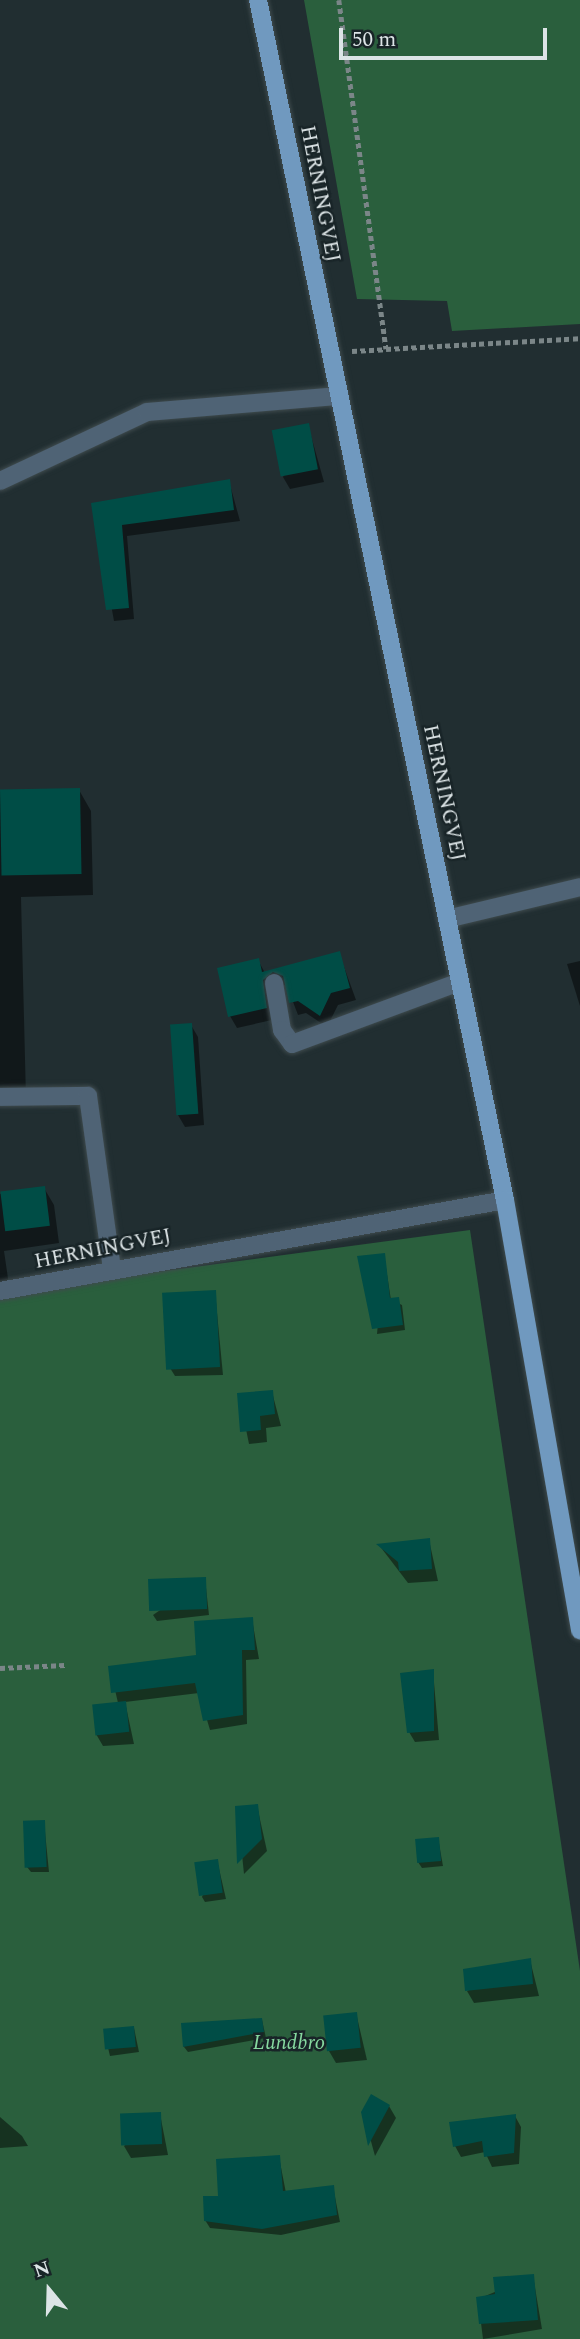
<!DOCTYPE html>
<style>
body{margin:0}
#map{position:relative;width:580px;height:2339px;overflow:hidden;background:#212e31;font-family:Spectral,serif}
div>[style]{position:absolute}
.green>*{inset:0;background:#2a5f3d}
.shadow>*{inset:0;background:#0007}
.building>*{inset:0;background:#004d46;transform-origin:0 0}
.path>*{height:4.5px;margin-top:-2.25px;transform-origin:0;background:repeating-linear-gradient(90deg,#7b8688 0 5px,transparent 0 8.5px)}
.roads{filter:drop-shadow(0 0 2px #3f4b4e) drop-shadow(0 0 2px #3f4b4e)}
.minor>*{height:18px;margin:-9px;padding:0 9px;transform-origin:9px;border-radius:9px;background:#4f6375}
.major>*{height:18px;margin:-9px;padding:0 9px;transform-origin:9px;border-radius:9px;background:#7099bf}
span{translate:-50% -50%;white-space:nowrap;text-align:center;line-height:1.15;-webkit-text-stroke:5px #182427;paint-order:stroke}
.street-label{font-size:21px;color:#dce4e6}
.park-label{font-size:21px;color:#85d89f;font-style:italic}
.north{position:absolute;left:14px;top:2255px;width:70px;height:70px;-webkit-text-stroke:5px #182427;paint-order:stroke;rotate:341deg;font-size:19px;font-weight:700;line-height:28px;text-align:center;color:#dce4e6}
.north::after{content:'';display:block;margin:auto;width:24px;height:32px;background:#dce4e6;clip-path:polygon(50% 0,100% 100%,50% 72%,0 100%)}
.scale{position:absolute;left:339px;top:28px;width:208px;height:32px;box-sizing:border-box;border:4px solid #dce4e6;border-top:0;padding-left:9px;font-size:21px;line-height:24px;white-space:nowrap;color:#dce4e6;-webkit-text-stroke:5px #182427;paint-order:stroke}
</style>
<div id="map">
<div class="green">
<i style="clip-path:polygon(304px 0,580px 0,580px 324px,452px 331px,447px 301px,357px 299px)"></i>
<i style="clip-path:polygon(470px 1230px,580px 1971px,580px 2339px,0 2339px,0 1293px)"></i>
</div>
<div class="shadow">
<i style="clip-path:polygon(308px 425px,324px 482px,290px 489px,283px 477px)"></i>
<i style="clip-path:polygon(229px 481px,240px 521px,127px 536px,134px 619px,114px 621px,93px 505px)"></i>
<i style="clip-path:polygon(79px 790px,91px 811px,93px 895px,21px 897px,26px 1098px,0 1099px,0 792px)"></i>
<i style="clip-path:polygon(339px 953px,356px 1000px,338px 1005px,327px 1027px,306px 1013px,298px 1015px,287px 986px,279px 983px,272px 1020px,237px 1028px,230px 1016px,258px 960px,265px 973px)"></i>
<i style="clip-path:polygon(580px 961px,580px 1006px,567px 964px)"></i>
<i style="clip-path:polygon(191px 1025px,198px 1037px,204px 1125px,185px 1127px,178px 1115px)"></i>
<i style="clip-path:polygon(44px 1188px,54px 1205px,59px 1243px,4px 1251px,9px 1285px,0 1287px,0 1194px)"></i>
<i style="clip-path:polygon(384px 1255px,391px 1300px,402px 1305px,405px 1330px,377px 1334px)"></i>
<i style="clip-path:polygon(215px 1292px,223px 1375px,175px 1376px,170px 1368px)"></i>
<i style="clip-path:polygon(272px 1392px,281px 1426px,266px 1428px,267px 1442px,249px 1444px,239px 1395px)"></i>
<i style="clip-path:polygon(429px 1540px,438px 1581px,408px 1583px,379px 1545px)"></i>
<i style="clip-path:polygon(205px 1579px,209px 1615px,157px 1621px,153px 1615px)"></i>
<i style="clip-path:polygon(252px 1619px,259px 1659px,246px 1660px,247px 1724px,210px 1730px,199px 1693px,125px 1702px,134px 1744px,103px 1746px,96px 1734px,118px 1703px,110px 1668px,198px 1657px)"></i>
<i style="clip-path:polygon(433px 1671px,439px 1740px,415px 1742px,409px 1732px)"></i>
<i style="clip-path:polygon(257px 1806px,267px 1851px,244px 1874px,237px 1807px)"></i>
<i style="clip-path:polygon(44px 1822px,49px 1872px,31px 1872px,27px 1867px)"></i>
<i style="clip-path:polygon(438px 1838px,443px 1866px,422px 1868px,418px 1862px)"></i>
<i style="clip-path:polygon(217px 1860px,226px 1899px,205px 1902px,202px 1897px)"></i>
<i style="clip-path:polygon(530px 1960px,539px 1996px,474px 2003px,467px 1991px)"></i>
<i style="clip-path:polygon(356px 2013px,367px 2060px,336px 2063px,329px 2051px)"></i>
<i style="clip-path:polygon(262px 2020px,266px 2038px,188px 2052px,184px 2047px,183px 2024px)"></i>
<i style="clip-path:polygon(134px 2028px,139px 2052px,110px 2056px,104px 2031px)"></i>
<i style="clip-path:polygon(389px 2106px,396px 2118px,375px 2156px,363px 2112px)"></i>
<i style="clip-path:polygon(160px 2114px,168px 2155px,131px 2158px,124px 2146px)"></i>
<i style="clip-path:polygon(515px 2116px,521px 2127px,519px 2164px,492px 2167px,485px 2152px,461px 2157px,455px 2146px)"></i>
<i style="clip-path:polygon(0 2117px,22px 2136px,28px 2146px,0 2148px)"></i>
<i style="clip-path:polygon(279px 2157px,286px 2193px,333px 2187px,340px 2222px,281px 2235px,210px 2228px,205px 2220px,220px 2198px)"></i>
<i style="clip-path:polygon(533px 2276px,542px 2329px,483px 2339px,478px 2299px)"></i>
</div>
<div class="building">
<i style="left:309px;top:423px;width:47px;height:38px;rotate:79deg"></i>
<i style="clip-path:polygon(230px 479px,234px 510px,122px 525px,129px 608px,106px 610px,91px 503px)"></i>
<i style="left:80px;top:788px;width:86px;height:80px;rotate:89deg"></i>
<i style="clip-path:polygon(340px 951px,350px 988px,331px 993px,320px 1016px,298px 1001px,289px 1003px,283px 976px,273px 972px,263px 980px,267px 1008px,228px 1017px,217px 968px,259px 958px,262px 972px)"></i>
<i style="left:192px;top:1023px;width:91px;height:22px;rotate:86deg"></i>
<i style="left:45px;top:1186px;width:40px;height:45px;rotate:83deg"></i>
<i style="clip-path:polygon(385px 1253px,390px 1298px,399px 1297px,403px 1325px,372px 1329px,357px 1256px)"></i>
<i style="left:216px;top:1290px;width:77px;height:54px;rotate:87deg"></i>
<i style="clip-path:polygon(273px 1390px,275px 1414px,260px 1416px,261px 1430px,240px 1432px,237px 1393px)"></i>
<i style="clip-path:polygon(430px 1538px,432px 1569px,399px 1571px,398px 1562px,376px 1544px)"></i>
<i style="left:206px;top:1577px;width:32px;height:58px;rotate:88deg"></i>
<i style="clip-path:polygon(253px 1617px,255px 1650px,242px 1650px,243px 1715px,203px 1721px,195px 1683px,111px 1693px,108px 1666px,196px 1655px,194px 1621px)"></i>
<i style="clip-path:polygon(434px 1669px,434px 1731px,407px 1733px,400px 1673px)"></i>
<i style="left:126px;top:1701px;width:31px;height:34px;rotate:84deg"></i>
<i style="clip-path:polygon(258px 1804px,262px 1839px,237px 1864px,235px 1806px)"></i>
<i style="left:45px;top:1820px;width:47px;height:22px;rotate:88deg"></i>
<i style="left:439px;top:1837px;width:24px;height:24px;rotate:85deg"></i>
<i style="left:218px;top:1859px;width:34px;height:24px;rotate:82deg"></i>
<i style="clip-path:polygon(531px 1958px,533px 1984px,465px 1991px,463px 1969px)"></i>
<i style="left:357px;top:2012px;width:36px;height:34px;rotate:84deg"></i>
<i style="clip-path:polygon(262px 2018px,264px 2032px,183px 2047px,181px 2023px)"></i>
<i style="left:134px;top:2026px;width:21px;height:31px;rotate:85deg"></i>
<i style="clip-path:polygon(371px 2094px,390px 2105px,368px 2146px,361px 2112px)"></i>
<i style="left:161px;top:2112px;width:32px;height:41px;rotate:88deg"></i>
<i style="clip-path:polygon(516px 2114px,514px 2153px,484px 2157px,482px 2141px,453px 2147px,449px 2122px)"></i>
<i style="clip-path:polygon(280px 2155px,283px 2191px,334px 2185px,337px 2215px,262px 2229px,204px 2221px,203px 2196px,218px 2196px,216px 2159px)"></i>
<i style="clip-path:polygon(534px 2274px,538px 2320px,479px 2324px,476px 2297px,495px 2294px,493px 2277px)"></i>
</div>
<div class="path">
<i style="left:339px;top:0;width:352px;rotate:82.3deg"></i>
<i style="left:386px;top:349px;width:194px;rotate:-3.2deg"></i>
<i style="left:352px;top:351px;width:34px;rotate:-3deg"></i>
<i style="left:0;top:1668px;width:65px;rotate:-2.6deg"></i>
</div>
<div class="roads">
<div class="minor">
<i style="left:0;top:481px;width:162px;rotate:-25.1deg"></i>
<i style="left:147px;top:412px;width:193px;rotate:-4.8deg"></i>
<i style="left:447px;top:919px;width:137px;rotate:-13.5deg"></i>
<i style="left:274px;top:983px;width:48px;rotate:80.3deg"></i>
<i style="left:282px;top:1030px;width:17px;rotate:54deg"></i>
<i style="left:292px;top:1044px;width:179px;rotate:-20.3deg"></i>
<i style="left:0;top:1097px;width:88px;rotate:-0.7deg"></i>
<i style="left:88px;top:1096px;width:176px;rotate:82.1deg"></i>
<i style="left:0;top:1291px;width:513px;rotate:-10.21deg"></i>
</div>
<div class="major">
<i style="left:258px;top:0;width:1225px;rotate:78.37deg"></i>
<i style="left:505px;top:1200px;width:437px;rotate:80.1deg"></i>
</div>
</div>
<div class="street-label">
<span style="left:320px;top:194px;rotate:79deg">HERNINGVEJ</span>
<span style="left:444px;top:793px;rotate:78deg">HERNINGVEJ</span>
<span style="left:103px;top:1249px;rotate:-11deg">HERNINGVEJ</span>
</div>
<div class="park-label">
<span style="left:289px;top:2043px">Lundbro</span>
</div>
<div class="north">N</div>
<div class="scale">50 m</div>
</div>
